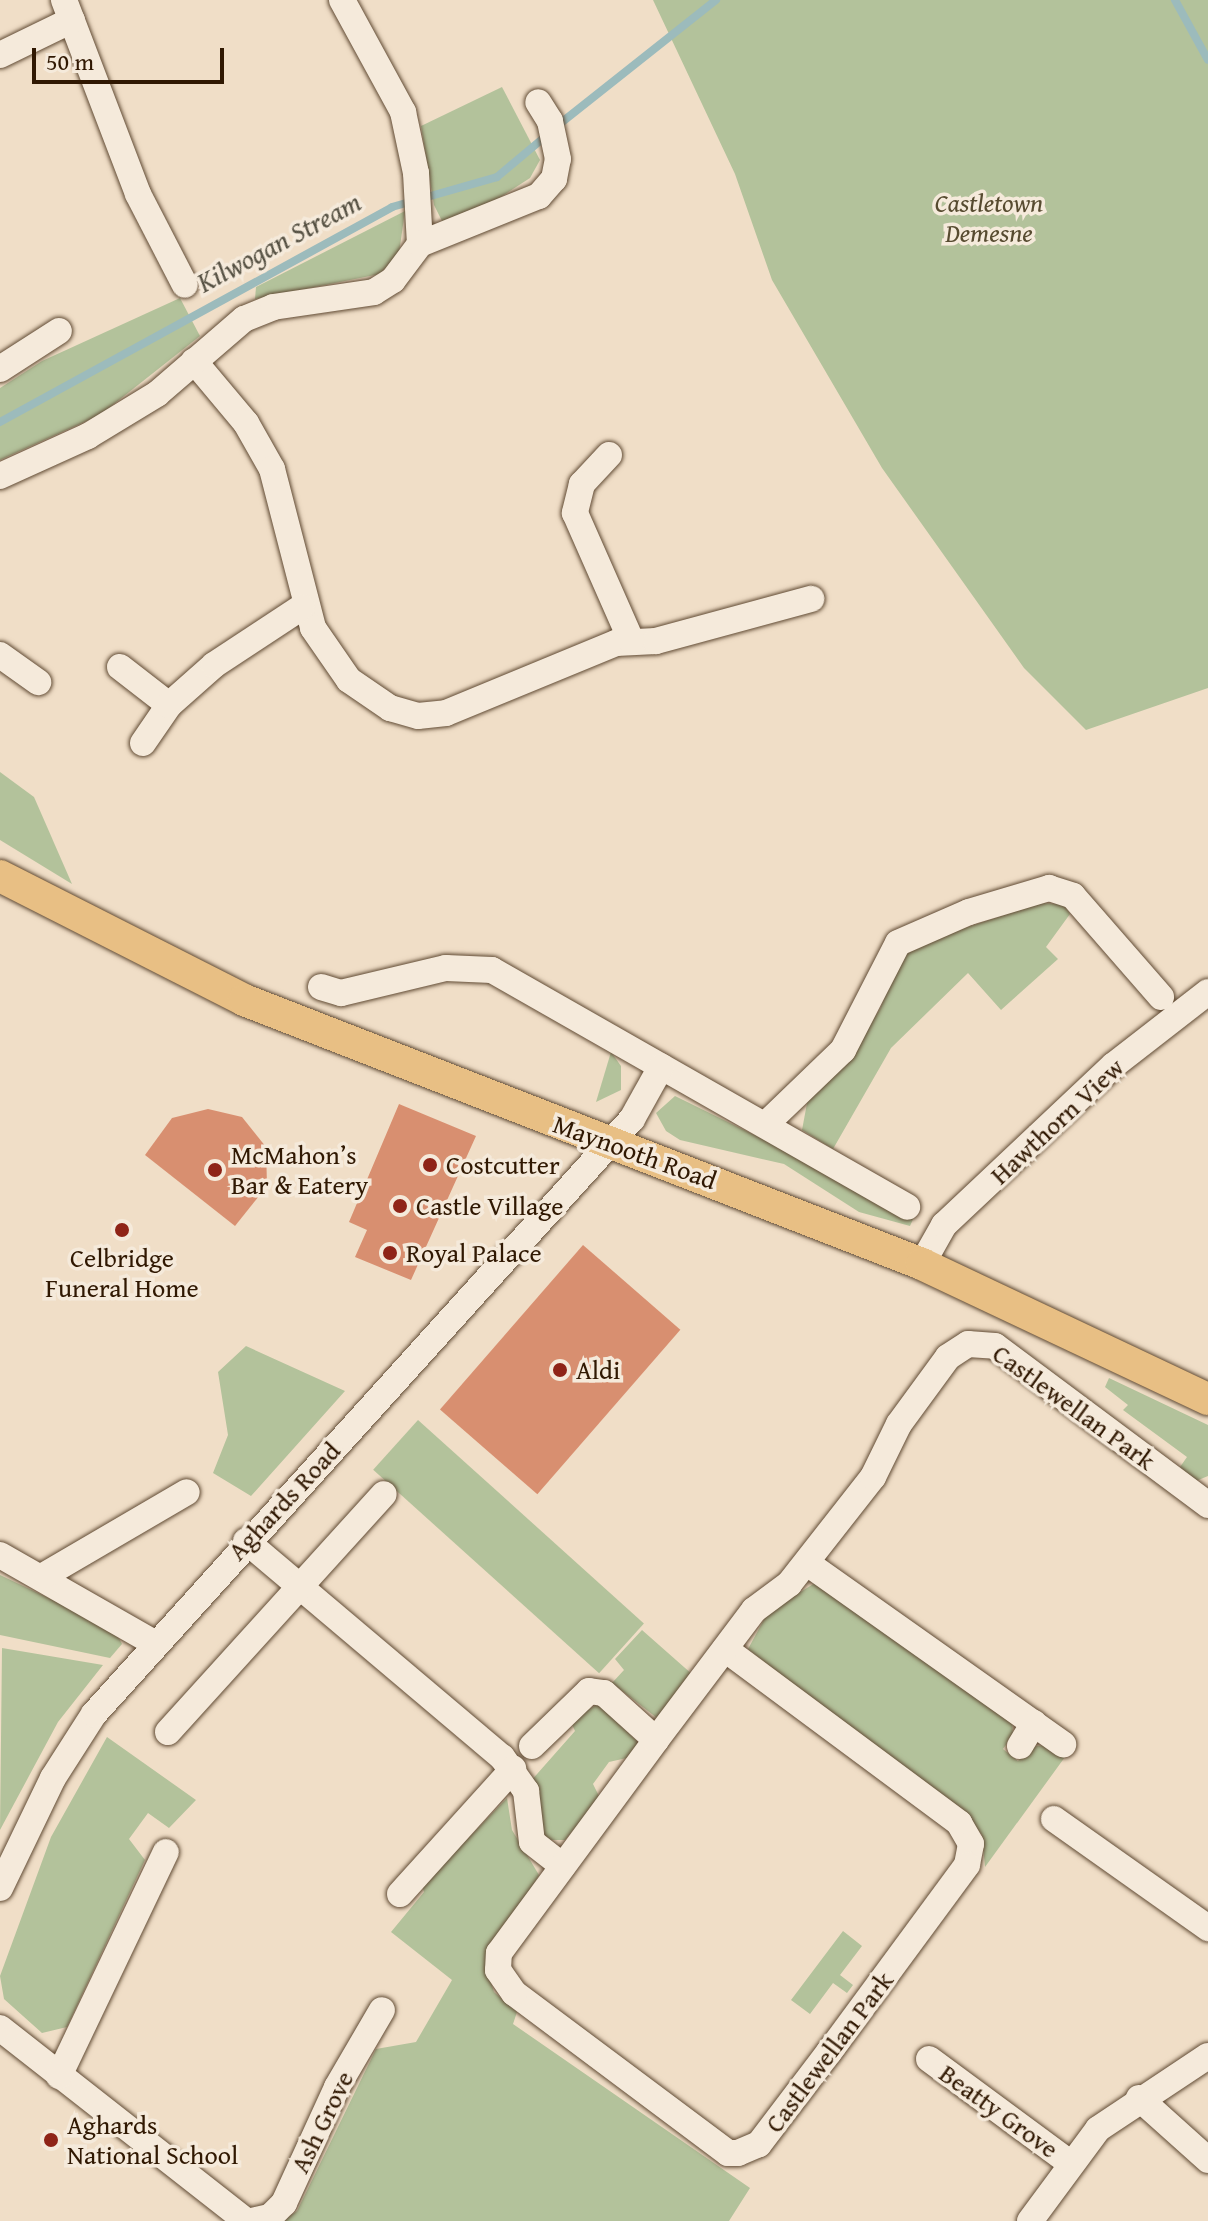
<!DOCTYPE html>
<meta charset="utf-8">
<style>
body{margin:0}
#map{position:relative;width:1208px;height:2221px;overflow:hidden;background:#f0dec7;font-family:"Gentium Book Plus",serif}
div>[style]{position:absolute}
.green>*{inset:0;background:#b3c29b;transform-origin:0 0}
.stream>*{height:8px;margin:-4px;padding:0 4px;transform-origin:4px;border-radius:4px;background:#9cbbbc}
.building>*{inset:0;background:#d88f70;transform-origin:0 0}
.roads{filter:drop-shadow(0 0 2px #604a33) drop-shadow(0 0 2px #604a33)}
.minor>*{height:26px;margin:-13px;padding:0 13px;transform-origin:13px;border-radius:13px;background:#f5eadb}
.major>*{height:32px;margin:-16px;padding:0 16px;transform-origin:16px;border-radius:16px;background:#e8bf84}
.dots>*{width:22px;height:22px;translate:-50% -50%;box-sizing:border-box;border:4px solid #f5eadb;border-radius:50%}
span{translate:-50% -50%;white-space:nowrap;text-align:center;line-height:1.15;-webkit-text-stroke:7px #f5eadb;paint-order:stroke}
.park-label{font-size:26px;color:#574b30;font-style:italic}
.street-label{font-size:26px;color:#301802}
.poi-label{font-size:26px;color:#301802}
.left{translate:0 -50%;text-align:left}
.water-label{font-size:28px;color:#565143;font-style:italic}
.scale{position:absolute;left:32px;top:48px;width:192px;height:36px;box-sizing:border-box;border:4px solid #301802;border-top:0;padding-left:10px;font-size:24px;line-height:28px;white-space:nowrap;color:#301802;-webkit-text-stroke:6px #f5eadb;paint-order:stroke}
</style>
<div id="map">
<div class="green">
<i style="clip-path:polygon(653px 0,1208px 0,1208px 688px,1086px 730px,1024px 668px,882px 468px,772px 280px,735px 174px)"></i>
<i style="clip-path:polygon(502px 87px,540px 160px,530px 178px,493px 202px,442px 221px,434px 205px,421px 126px)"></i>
<i style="clip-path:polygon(405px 211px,399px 253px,380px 274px,255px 299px,256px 287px)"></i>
<i style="clip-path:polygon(180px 298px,200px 336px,100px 415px,0 460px,0 388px,42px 361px)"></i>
<i style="clip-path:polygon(0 772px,34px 797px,72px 884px,0 840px)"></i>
<i style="clip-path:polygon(1041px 903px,1063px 904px,1070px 914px,1046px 947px,1058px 959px,1001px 1010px,968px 973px,891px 1048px,833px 1149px,802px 1130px,808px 1098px,843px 1066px,880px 1009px,900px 958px,925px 941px)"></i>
<i style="clip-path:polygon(611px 1052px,621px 1066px,621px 1090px,596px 1102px)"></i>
<i style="clip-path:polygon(675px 1096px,789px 1152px,883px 1208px,914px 1217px,910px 1226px,859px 1212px,784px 1164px,680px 1140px,666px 1131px,656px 1113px)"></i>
<i style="clip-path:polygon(246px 1346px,345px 1391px,251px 1496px,213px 1473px,228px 1435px,218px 1372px)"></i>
<i style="clip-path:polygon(1109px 1378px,1208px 1425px,1208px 1476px,1196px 1481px,1180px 1467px,1187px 1457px,1123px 1410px,1128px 1405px,1105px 1387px)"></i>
<i style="left:418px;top:1420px;width:304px;height:67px;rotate:42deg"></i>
<i style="clip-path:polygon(0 1575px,114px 1629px,122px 1644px,110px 1658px,0 1635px)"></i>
<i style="clip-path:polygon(815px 1583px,1012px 1720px,1013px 1735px,1003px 1749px,1018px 1761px,1031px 1747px,1044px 1745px,1065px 1757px,985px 1867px,982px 1835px,961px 1808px,926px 1789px,748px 1649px,768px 1612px)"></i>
<i style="clip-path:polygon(642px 1630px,693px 1675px,657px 1718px,612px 1683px,624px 1670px,615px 1659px)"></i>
<i style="clip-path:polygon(2px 1648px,103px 1665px,58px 1722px,0 1830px)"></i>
<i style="clip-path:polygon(598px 1704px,639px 1743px,631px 1757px,609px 1762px,593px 1784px,600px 1798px,565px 1840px,549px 1840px,540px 1831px,530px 1782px,575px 1731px,570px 1720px)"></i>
<i style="clip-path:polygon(107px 1737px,196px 1800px,169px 1828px,148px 1813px,129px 1839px,145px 1860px,67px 2027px,42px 2033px,4px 1999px,0 1976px,51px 1837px)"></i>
<i style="clip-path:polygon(507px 1798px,512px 1830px,539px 1875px,486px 1967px,494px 1992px,517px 2012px,513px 2024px,750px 2188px,729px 2221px,283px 2221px,297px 2211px,376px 2049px,416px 2042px,452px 1980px,391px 1932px,424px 1892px,422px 1886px)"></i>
<i style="clip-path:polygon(843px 1931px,862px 1946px,840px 1975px,853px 1985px,847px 1993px,833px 1983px,810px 2014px,791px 2000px)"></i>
</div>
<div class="stream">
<i style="left:1175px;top:0;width:68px;rotate:61.2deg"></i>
<i style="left:557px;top:126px;width:203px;rotate:-38.4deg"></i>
<i style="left:0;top:422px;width:447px;rotate:-28.7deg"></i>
<i style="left:392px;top:207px;width:109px;rotate:-15.9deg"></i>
<i style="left:497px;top:177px;width:65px;rotate:-40deg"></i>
</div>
<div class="building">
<i style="clip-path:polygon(399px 1104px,476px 1136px,411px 1280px,355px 1257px,367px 1230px,349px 1222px)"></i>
<i style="clip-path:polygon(208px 1109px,242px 1117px,266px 1147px,267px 1186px,235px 1226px,145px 1155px,172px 1118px)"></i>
<i style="left:583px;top:1245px;width:129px;height:218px;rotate:41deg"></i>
</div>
<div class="roads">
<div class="minor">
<i style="left:64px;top:0;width:208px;rotate:69.1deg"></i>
<i style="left:138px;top:194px;width:102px;rotate:62.7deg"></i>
<i style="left:342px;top:0;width:128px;rotate:61.4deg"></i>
<i style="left:403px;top:112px;width:62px;rotate:78deg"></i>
<i style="left:416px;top:173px;width:71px;rotate:86.8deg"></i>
<i style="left:0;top:55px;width:80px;rotate:-25.9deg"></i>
<i style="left:194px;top:361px;width:81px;rotate:50deg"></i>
<i style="left:246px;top:423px;width:53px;rotate:60.5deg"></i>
<i style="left:272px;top:469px;width:164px;rotate:75.5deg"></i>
<i style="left:313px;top:628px;width:63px;rotate:55.3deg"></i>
<i style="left:349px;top:680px;width:50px;rotate:34.3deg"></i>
<i style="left:390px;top:708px;width:29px;rotate:16deg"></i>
<i style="left:418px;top:716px;width:28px;rotate:-6deg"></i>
<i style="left:446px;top:713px;width:184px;rotate:-22.4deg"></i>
<i style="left:616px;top:643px;width:40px;rotate:-2.9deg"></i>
<i style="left:656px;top:641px;width:161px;rotate:-15.2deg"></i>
<i style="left:0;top:369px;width:70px;rotate:-32.8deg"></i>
<i style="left:609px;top:455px;width:40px;rotate:133deg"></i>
<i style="left:582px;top:484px;width:30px;rotate:104deg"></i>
<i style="left:575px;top:513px;width:139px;rotate:66.2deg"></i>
<i style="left:0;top:476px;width:97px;rotate:-24.4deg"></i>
<i style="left:88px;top:436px;width:81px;rotate:-31.3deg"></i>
<i style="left:157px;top:394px;width:115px;rotate:-40.8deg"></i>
<i style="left:244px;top:319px;width:31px;rotate:-22deg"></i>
<i style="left:273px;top:307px;width:102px;rotate:-8.4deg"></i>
<i style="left:374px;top:292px;width:22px;rotate:-32deg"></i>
<i style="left:393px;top:280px;width:45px;rotate:-53.1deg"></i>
<i style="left:420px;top:244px;width:128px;rotate:-22deg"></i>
<i style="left:539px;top:196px;width:23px;rotate:-49deg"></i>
<i style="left:554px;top:179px;width:20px;rotate:-79deg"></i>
<i style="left:558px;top:159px;width:39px;rotate:-102deg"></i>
<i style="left:550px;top:121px;width:22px;rotate:-122deg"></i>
<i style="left:0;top:655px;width:47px;rotate:35.4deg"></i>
<i style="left:120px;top:667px;width:62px;rotate:37.8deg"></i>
<i style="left:143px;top:743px;width:46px;rotate:-55.6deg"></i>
<i style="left:169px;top:705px;width:60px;rotate:-41.6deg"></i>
<i style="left:214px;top:665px;width:105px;rotate:-33.4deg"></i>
<i style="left:321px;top:987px;width:21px;rotate:17deg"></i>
<i style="left:341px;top:993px;width:108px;rotate:-13.4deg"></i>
<i style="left:446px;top:968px;width:46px;rotate:2.5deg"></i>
<i style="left:492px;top:970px;width:478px;rotate:29.7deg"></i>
<i style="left:766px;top:1124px;width:107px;rotate:-43.9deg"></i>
<i style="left:843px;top:1050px;width:120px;rotate:-62.8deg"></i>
<i style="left:898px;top:943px;width:77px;rotate:-23.6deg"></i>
<i style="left:969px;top:912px;width:84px;rotate:-16.7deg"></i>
<i style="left:1049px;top:888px;width:25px;rotate:18deg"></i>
<i style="left:1073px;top:896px;width:134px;rotate:48.9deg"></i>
<i style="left:922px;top:1264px;width:45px;rotate:-60.6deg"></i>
<i style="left:944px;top:1225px;width:233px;rotate:-43.3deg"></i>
<i style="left:1114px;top:1065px;width:119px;rotate:-37.8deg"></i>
<i style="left:246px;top:1541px;width:335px;rotate:40.2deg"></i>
<i style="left:502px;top:1757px;width:42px;rotate:54.8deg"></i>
<i style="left:526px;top:1791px;width:51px;rotate:83.3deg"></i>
<i style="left:532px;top:1842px;width:39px;rotate:38deg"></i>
<i style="left:0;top:1555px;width:177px;rotate:29.7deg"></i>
<i style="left:807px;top:1563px;width:314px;rotate:35.3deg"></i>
<i style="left:45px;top:1575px;width:164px;rotate:-30.3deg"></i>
<i style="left:725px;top:1649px;width:292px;rotate:36.6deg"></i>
<i style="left:959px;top:1823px;width:24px;rotate:60deg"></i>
<i style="left:971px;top:1844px;width:21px;rotate:101deg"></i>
<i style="left:967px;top:1865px;width:232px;rotate:126.4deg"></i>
<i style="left:829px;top:2052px;width:116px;rotate:127.3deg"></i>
<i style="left:759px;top:2144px;width:23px;rotate:157deg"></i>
<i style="left:738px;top:2153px;width:10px;rotate:180deg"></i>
<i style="left:728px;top:2153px;width:267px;rotate:-143.2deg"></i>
<i style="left:514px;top:1993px;width:28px;rotate:-125deg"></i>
<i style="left:498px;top:1970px;width:17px;rotate:-87deg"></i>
<i style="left:499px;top:1953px;width:265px;rotate:-53.6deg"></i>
<i style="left:656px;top:1740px;width:163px;rotate:-53deg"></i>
<i style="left:754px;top:1610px;width:44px;rotate:-36.6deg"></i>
<i style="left:789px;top:1584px;width:136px;rotate:-51.9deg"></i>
<i style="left:873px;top:1477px;width:59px;rotate:-63.9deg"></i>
<i style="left:899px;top:1424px;width:83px;rotate:-53.8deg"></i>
<i style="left:948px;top:1357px;width:24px;rotate:-33deg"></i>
<i style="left:968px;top:1344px;width:27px;rotate:4deg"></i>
<i style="left:995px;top:1346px;width:266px;rotate:36.7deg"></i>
<i style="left:168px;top:1732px;width:321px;rotate:-47.8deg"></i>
<i style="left:532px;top:1746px;width:79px;rotate:-44deg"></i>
<i style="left:589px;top:1691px;width:15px;rotate:8deg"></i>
<i style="left:604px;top:1693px;width:70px;rotate:42.1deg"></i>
<i style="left:1020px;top:1746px;width:27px;rotate:-59deg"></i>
<i style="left:1054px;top:1819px;width:189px;rotate:35.3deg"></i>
<i style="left:0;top:1888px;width:122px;rotate:-64.3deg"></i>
<i style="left:53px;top:1778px;width:76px;rotate:-57.4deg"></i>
<i style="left:94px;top:1714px;width:802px;rotate:-47.88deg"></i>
<i style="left:632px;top:1119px;width:60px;rotate:-60.9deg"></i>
<i style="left:400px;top:1894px;width:169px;rotate:-47.9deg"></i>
<i style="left:0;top:2028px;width:313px;rotate:38.1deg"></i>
<i style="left:929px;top:2059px;width:175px;rotate:36.4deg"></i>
<i style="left:59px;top:2076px;width:248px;rotate:-64.5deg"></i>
<i style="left:1139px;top:2098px;width:93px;rotate:41.9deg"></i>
<i style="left:252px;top:2221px;width:18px;rotate:-13deg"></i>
<i style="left:270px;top:2217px;width:20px;rotate:-45deg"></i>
<i style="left:284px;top:2203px;width:128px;rotate:-65.4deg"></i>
<i style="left:337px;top:2087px;width:89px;rotate:-59.7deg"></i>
<i style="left:1030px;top:2221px;width:114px;rotate:-53.5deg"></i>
<i style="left:1098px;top:2129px;width:132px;rotate:-33.6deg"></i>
</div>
<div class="major">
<i style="left:0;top:876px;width:274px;rotate:26.9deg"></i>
<i style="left:244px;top:1000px;width:728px;rotate:21.27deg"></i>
<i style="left:922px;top:1264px;width:316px;rotate:25.3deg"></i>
</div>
</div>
<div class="dots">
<i style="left:430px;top:1165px;background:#8f2418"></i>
<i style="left:215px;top:1170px;background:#8f2418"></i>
<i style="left:400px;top:1206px;background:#8f2418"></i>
<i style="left:122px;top:1230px;background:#8f2418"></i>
<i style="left:390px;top:1253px;background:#8f2418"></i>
<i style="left:560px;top:1370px;background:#8f2418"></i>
<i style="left:51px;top:2140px;background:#8f2418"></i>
</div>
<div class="park-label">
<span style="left:989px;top:218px">Castletown<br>Demesne</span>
</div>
<div class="street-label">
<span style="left:1057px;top:1121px;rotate:-43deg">Hawthorn View</span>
<span style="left:635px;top:1152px;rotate:20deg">Maynooth Road</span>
<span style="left:1074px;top:1407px;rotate:36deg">Castlewellan Park</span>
<span style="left:284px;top:1501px;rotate:-47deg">Aghards Road</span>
<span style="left:829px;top:2052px;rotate:-53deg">Castlewellan Park</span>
<span style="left:999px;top:2111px;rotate:36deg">Beatty Grove</span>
<span style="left:322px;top:2122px;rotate:-64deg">Ash Grove</span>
</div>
<div class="poi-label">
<span class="left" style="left:231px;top:1170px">McMahon’s<br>Bar &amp; Eatery</span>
<span class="left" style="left:446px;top:1165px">Costcutter</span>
<span class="left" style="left:416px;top:1206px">Castle Village</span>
<span class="left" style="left:406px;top:1253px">Royal Palace</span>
<span style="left:122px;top:1273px">Celbridge<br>Funeral Home</span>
<span class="left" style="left:576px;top:1370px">Aldi</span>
<span class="left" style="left:67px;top:2140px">Aghards<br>National School</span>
</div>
<div class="water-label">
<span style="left:279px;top:242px;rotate:-28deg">Kilwogan Stream</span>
</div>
<div class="scale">50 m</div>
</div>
